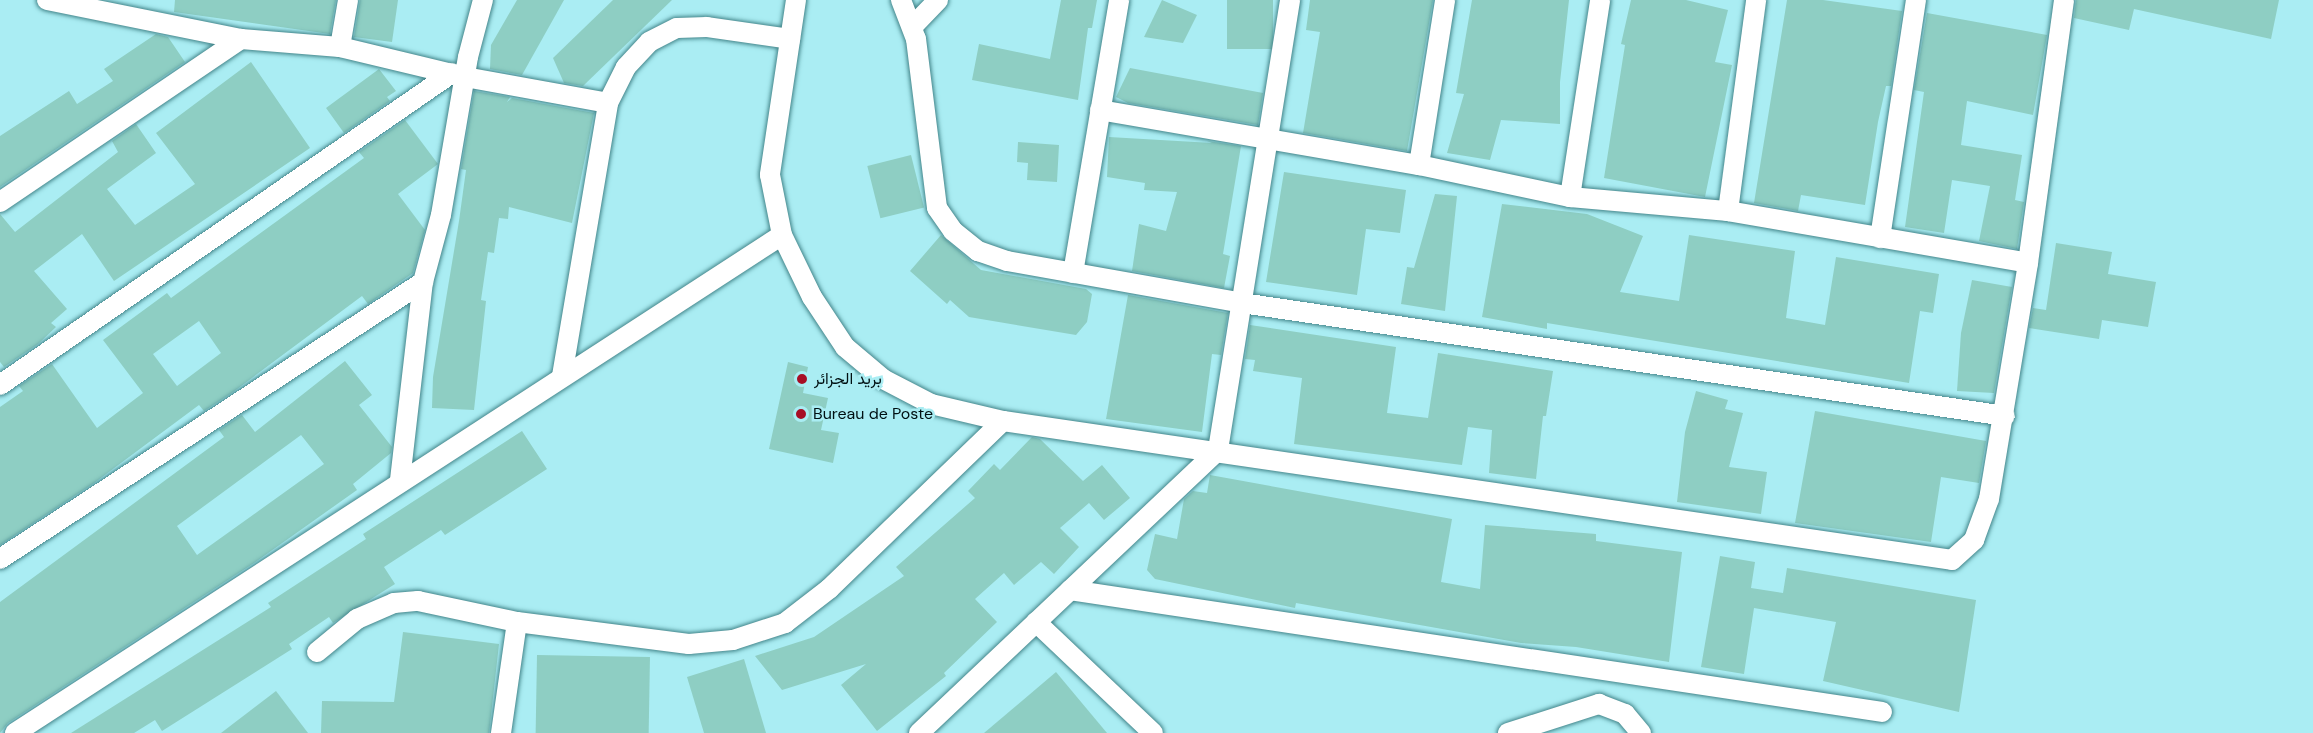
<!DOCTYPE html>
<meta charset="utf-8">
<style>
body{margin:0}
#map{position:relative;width:2313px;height:733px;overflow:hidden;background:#aaedf3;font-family:"DM Sans",Vazirmatn,sans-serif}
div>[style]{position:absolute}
.building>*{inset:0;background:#8ecec3;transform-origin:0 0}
.roads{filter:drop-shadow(0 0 2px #43858a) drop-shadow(0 0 2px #43858a)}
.street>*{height:20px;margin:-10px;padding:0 10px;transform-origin:10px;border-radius:10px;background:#fff}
.dots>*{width:16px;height:16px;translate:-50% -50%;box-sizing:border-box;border:3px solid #aaedf3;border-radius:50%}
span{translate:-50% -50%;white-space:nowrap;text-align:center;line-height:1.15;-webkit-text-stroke:5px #aaedf3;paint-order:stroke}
.poi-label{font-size:16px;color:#001012}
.left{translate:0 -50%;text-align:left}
</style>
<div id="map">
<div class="building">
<i style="clip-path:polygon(175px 0,336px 0,330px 34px,174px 12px)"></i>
<i style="clip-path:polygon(360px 0,398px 0,392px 42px,354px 37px)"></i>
<i style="clip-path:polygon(517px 0,564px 0,522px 75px,490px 69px,491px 45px)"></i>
<i style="clip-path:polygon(613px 0,672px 0,583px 86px,564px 83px,553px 58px)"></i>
<i style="clip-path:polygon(1061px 0,1097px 0,1092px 28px,1088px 28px,1078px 100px,972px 80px,979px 44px,1050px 59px)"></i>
<i style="clip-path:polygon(1162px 0,1197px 15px,1183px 43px,1144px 37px)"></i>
<i style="left:1227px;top:0;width:46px;height:49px"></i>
<i style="clip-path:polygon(1310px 0,1433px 0,1407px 151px,1303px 133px,1320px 32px,1306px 30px)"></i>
<i style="clip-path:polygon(1472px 0,1569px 0,1560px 82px,1560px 124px,1501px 120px,1490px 160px,1447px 153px,1464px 94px,1456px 93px)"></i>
<i style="clip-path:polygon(1631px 0,1686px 0,1728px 10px,1715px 62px,1732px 65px,1705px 197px,1604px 178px,1625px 45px,1621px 44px)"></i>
<i style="clip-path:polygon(1787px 0,1823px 0,1902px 11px,1891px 86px,1886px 86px,1878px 122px,1865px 205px,1801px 195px,1798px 211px,1754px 203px)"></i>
<i style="clip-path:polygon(2076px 0,2279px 0,2271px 39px,2134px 9px,2129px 30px,2074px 18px)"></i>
<i style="clip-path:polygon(1927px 13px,2047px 35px,2033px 115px,1967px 101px,1961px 145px,2022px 155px,2015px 200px,2024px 202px,2017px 249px,1979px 241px,1990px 186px,1952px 180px,1944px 233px,1905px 227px,1924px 92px,1914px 90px)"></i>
<i style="clip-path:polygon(156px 34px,168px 37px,185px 62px,0 187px,0 136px,69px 91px,77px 104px,113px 81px,104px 69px)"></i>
<i style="clip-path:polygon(251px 62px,310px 148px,114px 281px,82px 234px,34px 271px,67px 309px,51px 323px,56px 327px,38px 344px,4px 367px,0 362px,0 214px,15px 232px,118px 152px,112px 141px,136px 124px,156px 153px,107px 189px,135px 225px,195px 184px,156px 133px)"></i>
<i style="clip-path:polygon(1130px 68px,1263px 93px,1258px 125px,1128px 103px,1116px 97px)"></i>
<i style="clip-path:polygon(379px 69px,396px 91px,387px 97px,390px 101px,344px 133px,326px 108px)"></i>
<i style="clip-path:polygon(474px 91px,510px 97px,507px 102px,512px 98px,594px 113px,572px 223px,509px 207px,508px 219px,499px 218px,494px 253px,488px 252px,481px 300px,486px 301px,474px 410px,432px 408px,433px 377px,459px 221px,466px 170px,461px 169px)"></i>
<i style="clip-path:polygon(evenodd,405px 120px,438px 164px,398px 194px,425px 230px,413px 273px,368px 304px,362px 296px,233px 392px,204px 411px,199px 405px,94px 483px,0 545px,0 407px,23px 391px,19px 386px,52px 364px,97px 428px,143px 393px,103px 340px,167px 293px,171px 298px,364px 158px,359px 152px,405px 120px,199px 321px,221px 353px,177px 386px,153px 354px,199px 321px)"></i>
<i style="clip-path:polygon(1109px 137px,1212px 143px,1207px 141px,1241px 146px,1223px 254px,1230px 256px,1224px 288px,1132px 271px,1139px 224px,1166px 231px,1177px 192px,1144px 190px,1145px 183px,1107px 177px)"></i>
<i style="clip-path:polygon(1018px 142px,1059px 145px,1057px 182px,1027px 180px,1028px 163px,1017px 162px)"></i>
<i style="left:911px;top:155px;width:54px;height:45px;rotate:76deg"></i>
<i style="clip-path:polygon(1284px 172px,1406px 190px,1400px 233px,1366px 229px,1357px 295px,1266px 282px)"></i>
<i style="clip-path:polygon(1435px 194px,1457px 196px,1445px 311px,1401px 304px,1407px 267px,1414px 268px)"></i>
<i style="clip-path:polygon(1502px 204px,1587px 214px,1643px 236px,1620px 292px,1679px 301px,1689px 235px,1795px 251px,1786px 318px,1825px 325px,1836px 257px,1939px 274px,1933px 313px,1920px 311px,1909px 383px,1547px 323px,1547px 329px,1482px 317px)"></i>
<i style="clip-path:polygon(941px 235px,981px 270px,1086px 289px,1092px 294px,1087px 322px,1076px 335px,969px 317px,950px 300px,947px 304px,910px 271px)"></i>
<i style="clip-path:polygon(2056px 243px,2112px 252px,2108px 274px,2156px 282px,2148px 327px,2102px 320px,2099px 339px,2029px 328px,2033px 308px,2046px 310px)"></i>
<i style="clip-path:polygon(1972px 280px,2012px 287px,1994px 393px,1957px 391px,1961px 333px)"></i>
<i style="clip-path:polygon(1128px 295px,1228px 313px,1221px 355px,1212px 354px,1202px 432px,1106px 419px)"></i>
<i style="clip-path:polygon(1250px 325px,1396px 347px,1387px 413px,1428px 418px,1438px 353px,1553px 371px,1546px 416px,1543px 416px,1536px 479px,1489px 473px,1492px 430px,1468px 427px,1462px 465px,1294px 444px,1302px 378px,1253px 371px,1255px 360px,1245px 359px)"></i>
<i style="clip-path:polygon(evenodd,345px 361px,372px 395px,359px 405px,392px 447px,391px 453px,353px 484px,357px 490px,254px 563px,8px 723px,0 733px,0 602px,224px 437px,219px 430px,242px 415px,255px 432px,345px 361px,301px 435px,324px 464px,197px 555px,177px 526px,301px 435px)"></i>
<i style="clip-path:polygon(788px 362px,808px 367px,803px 393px,828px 398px,821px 430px,839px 433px,833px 463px,769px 449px)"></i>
<i style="clip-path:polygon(1696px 391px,1728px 400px,1725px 409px,1743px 413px,1729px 467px,1767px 472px,1761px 514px,1677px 502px,1685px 432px)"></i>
<i style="clip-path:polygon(1815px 411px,1986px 441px,1979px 483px,1941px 477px,1931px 542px,1795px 523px)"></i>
<i style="clip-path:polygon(522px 431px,547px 469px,445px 535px,441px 530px,384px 567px,395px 584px,333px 623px,329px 617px,289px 644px,292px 649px,162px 731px,155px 720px,134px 733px,71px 733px,271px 607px,268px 603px,366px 539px,363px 534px)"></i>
<i style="clip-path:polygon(1032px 437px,1040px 439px,1083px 481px,1102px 465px,1130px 498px,1104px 520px,1089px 503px,1060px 528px,1079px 547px,1054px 574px,1041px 562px,1014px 585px,1004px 573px,975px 599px,997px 622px,944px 673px,946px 676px,877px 731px,841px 685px,866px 664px,782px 690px,755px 656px,814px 637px,904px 576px,896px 567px,975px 498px,968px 491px,994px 464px,1000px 470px)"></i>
<i style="clip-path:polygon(1210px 475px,1452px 519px,1441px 582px,1480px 589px,1485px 525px,1596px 534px,1596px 541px,1682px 552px,1669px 662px,1576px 647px,1521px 643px,1296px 603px,1295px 608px,1155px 579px,1147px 570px,1155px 534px,1177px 539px,1184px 499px,1193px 491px,1207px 493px)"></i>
<i style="clip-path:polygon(1720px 556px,1755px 562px,1751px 588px,1783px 593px,1787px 568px,1976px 600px,1959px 712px,1823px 681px,1836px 622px,1754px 608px,1744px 674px,1701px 667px)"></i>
<i style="clip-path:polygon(403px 632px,499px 644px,489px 733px,321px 733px,322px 701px,394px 702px)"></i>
<i style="left:537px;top:655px;width:113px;height:78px;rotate:1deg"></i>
<i style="clip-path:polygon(744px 659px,766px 733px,704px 733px,687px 677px)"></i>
<i style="clip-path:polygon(1056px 672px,1107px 733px,984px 733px)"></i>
<i style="clip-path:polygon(276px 691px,308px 733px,221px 733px)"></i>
</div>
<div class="roads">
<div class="street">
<i style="left:47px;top:0;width:198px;rotate:11.4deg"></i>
<i style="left:241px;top:39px;width:99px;rotate:4.6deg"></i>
<i style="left:340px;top:47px;width:129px;rotate:13.5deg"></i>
<i style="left:465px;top:77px;width:145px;rotate:10.3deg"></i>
<i style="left:796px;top:0;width:177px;rotate:98.5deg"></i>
<i style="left:770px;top:175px;width:61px;rotate:78.7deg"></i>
<i style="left:782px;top:235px;width:69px;rotate:64.2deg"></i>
<i style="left:812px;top:297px;width:60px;rotate:56.6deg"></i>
<i style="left:845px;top:347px;width:50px;rotate:40.1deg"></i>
<i style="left:883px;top:379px;width:54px;rotate:27.5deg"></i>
<i style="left:931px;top:404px;width:74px;rotate:13.3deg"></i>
<i style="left:1003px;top:421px;width:959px;rotate:8.33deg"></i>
<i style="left:1952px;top:560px;width:30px;rotate:-42deg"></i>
<i style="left:1974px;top:540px;width:44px;rotate:-69.9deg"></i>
<i style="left:1989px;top:499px;width:239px;rotate:-80.6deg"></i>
<i style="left:2028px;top:263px;width:265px;rotate:-82.2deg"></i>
<i style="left:901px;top:0;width:42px;rotate:69deg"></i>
<i style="left:916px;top:39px;width:170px;rotate:82.9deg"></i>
<i style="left:937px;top:208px;width:28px;rotate:55deg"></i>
<i style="left:953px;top:231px;width:32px;rotate:39deg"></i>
<i style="left:978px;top:251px;width:31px;rotate:19deg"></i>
<i style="left:1007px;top:261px;width:239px;rotate:10.1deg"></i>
<i style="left:1242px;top:303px;width:771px;rotate:8.42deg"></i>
<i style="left:913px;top:26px;width:36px;rotate:-46deg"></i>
<i style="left:340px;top:47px;width:48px;rotate:-80.3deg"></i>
<i style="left:1100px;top:110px;width:324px;rotate:9.8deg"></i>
<i style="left:1419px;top:165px;width:154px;rotate:12deg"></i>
<i style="left:1570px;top:197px;width:159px;rotate:5.1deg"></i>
<i style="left:1728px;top:211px;width:304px;rotate:9.8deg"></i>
<i style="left:1419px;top:165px;width:167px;rotate:-81deg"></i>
<i style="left:1570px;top:197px;width:199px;rotate:-81.3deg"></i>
<i style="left:0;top:202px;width:291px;rotate:-34.1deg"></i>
<i style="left:1728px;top:211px;width:213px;rotate:-82.4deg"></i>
<i style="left:1880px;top:238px;width:241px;rotate:-81.4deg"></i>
<i style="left:1073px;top:273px;width:277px;rotate:-80.4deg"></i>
<i style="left:562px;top:376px;width:277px;rotate:-80.4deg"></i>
<i style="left:608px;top:103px;width:40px;rotate:-63.4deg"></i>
<i style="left:626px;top:67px;width:34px;rotate:-47deg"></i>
<i style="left:649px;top:42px;width:31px;rotate:-27deg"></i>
<i style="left:677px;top:28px;width:30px;rotate:-2deg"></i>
<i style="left:707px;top:27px;width:84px;rotate:8.2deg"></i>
<i style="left:0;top:385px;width:549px;rotate:-34.62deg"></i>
<i style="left:400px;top:480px;width:199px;rotate:-83.4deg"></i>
<i style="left:423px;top:282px;width:69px;rotate:-75deg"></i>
<i style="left:441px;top:215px;width:160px;rotate:-80.3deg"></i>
<i style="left:468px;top:57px;width:59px;rotate:-75.3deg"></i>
<i style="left:0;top:559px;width:506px;rotate:-33.22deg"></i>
<i style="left:1070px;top:590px;width:821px;rotate:8.54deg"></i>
<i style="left:1036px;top:622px;width:161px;rotate:43.5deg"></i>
<i style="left:317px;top:652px;width:52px;rotate:-39.5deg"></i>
<i style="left:357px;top:619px;width:40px;rotate:-23.4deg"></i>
<i style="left:394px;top:603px;width:24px;rotate:-5deg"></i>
<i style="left:418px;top:601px;width:101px;rotate:12deg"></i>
<i style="left:517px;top:622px;width:173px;rotate:7.3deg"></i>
<i style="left:689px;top:644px;width:44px;rotate:-5.2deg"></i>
<i style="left:733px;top:640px;width:55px;rotate:-18.1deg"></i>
<i style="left:785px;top:623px;width:56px;rotate:-37.7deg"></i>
<i style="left:829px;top:589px;width:242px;rotate:-44deg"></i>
<i style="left:15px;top:733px;width:914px;rotate:-32.99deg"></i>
<i style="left:501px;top:733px;width:112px;rotate:-81.8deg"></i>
<i style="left:919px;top:733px;width:412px;rotate:-43.4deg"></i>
<i style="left:1218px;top:450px;width:456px;rotate:-80.9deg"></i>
<i style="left:1508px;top:733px;width:96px;rotate:-17.7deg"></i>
<i style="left:1599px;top:704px;width:28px;rotate:21deg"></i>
<i style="left:1625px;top:714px;width:25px;rotate:50deg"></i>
</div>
</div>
<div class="dots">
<i style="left:802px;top:379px;background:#a70e25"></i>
<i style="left:801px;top:414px;background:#a70e25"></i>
</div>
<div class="poi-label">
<span class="left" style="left:814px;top:379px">بريد الجزائر</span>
<span class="left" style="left:813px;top:414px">Bureau de Poste</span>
</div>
</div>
